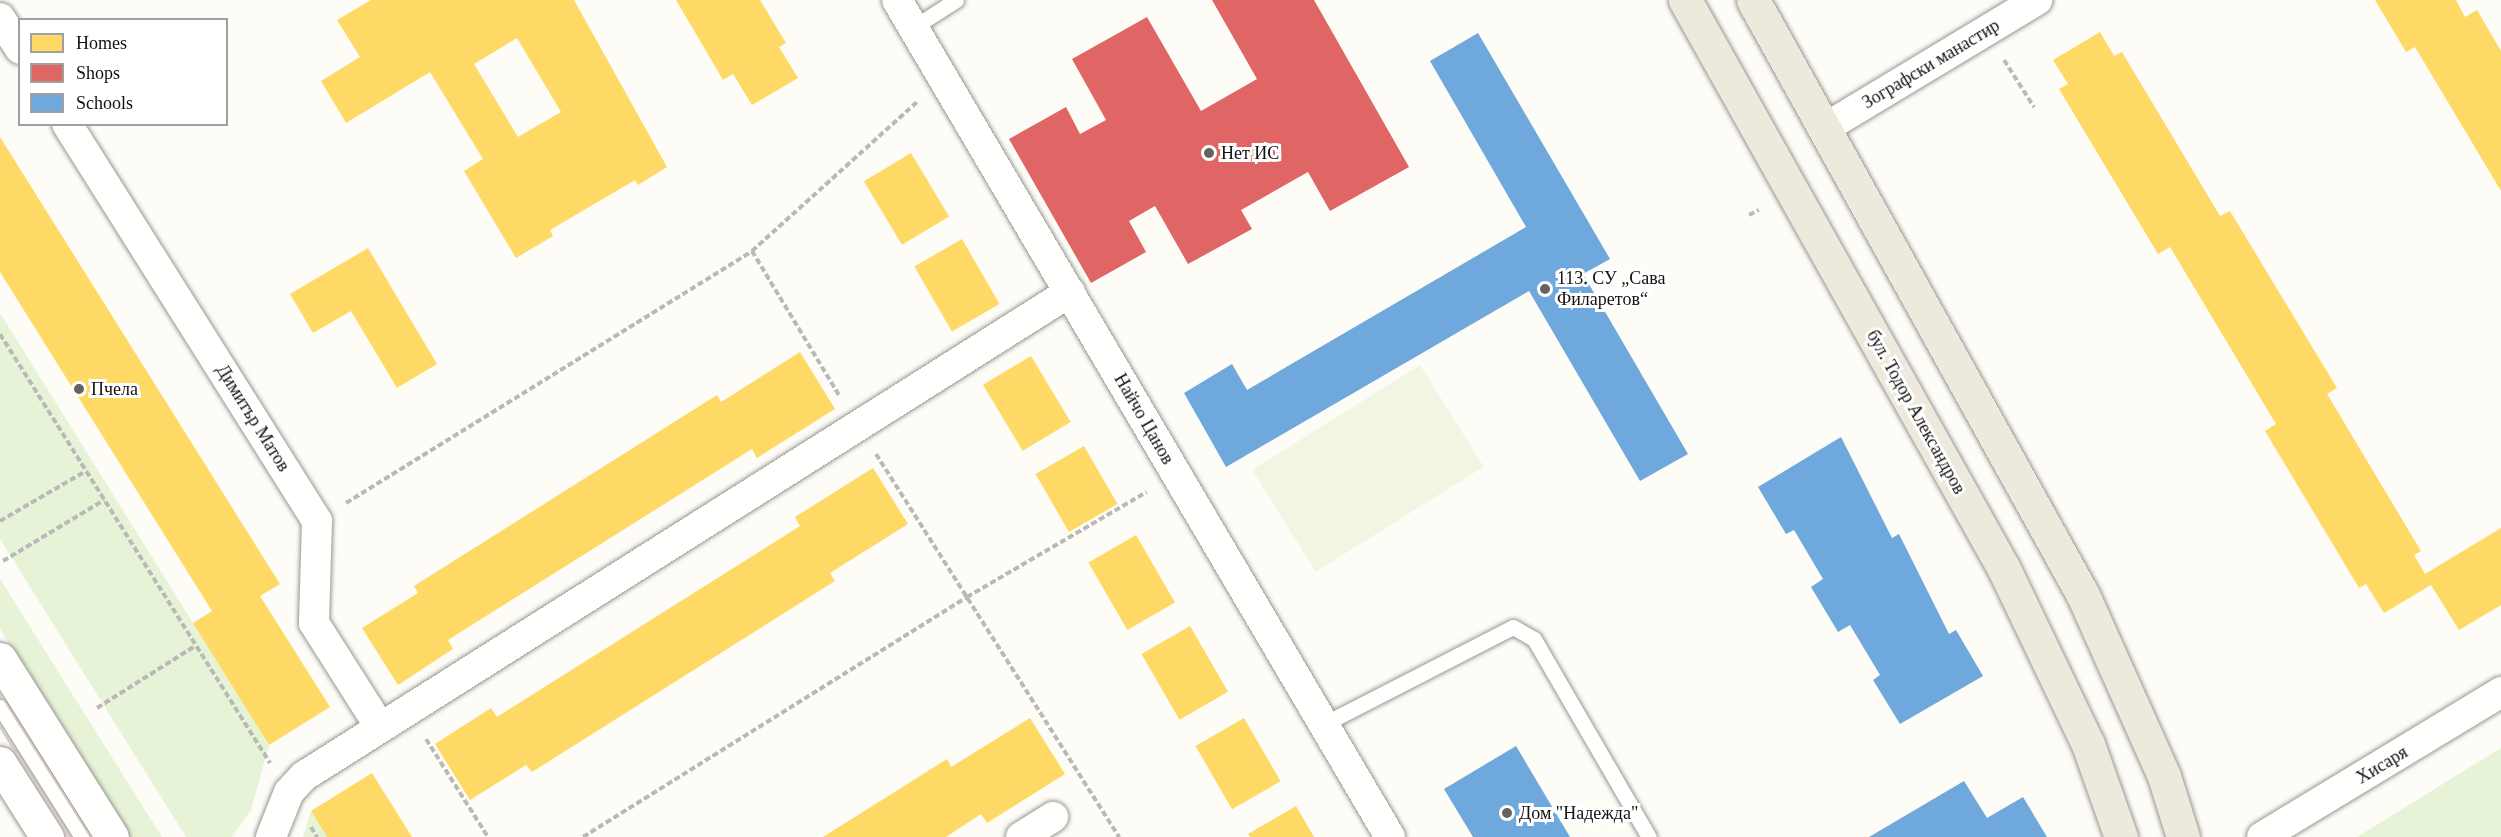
<!DOCTYPE html>
<meta charset="utf-8">
<style>
body{margin:0}
#map{position:relative;width:2501px;height:837px;overflow:hidden;background:#fdfcf7;font-family:Georgia,serif}
div>[style]{position:absolute}
.green>*{inset:0;background:#e7f3d7}
.pitch>*{inset:0;background:#f0f6e1;transform-origin:0 0}
.homes>*{inset:0;background:#ffd966;transform-origin:0 0}
.shops>*{inset:0;background:#e06666}
.schools>*{inset:0;background:#6fa8dc}
.path>*{height:4px;margin-top:-2px;transform-origin:0;background:repeating-linear-gradient(90deg,#b9b9b8 0 6px,transparent 0 9px)}
.roads{filter:drop-shadow(0 0 2px #979795) drop-shadow(0 0 2px #979795)}
.service>*{height:15px;margin:-7.5px;padding:0 7.5px;transform-origin:7.5px;border-radius:7.5px;background:#fffffe}
.minor>*{height:30px;margin:-15px;padding:0 15px;transform-origin:15px;border-radius:15px;background:#fffffe}
.tertiary>*{height:33px;margin:-16.5px;padding:0 16.5px;transform-origin:16.5px;border-radius:16.5px;background:#fffffe}
.primary>*{height:33px;margin:-16.5px;padding:0 16.5px;transform-origin:16.5px;border-radius:16.5px;background:#ede9dc}
.tram>*{height:1.5px;margin:-0.75px;padding:0 0.75px;transform-origin:0.75px;border-radius:0.75px;background:#d9c6c7}
.dots>*{width:16px;height:16px;translate:-50% -50%;box-sizing:border-box;border:3px solid #fff;border-radius:50%}
span{translate:-50% -50%;white-space:nowrap;text-align:center;line-height:1.15;-webkit-text-stroke:6px #fff;paint-order:stroke}
.street-label{font-size:18px;color:#111}
.poi-label{font-size:18px;color:#111}
.left{translate:0 -50%;text-align:left}
.legend{position:absolute;left:18px;top:18px;width:210px;height:108px;box-sizing:border-box;background:#fff;border:2px solid #a0a0a0;margin:0;padding:8px 10px;list-style:none;font-size:18px;color:#111}
.legend li{display:flex;align-items:center;gap:12px;height:30px}
.legend b{width:30px;border:2px solid #a0a0a0}
</style>
<div id="map">
<div class="green">
<i style="clip-path:polygon(0 313px,269px 745px,251px 810px,232px 837px,186px 837px,0 539px)"></i>
<i style="clip-path:polygon(0 579px,162px 837px,130px 837px,0 629px)"></i>
<i style="clip-path:polygon(2501px 748px,2501px 837px,2357px 837px)"></i>
<i style="clip-path:polygon(311px 811px,327px 837px,303px 837px)"></i>
</div>
<div class="pitch">
<i style="left:1420px;top:365px;width:120px;height:198px;rotate:58deg"></i>
</div>
<div class="homes">
<i style="clip-path:polygon(evenodd,371px 0,574px 0,667px 167px,638px 185px,635px 180px,550px 230px,553px 236px,516px 258px,464px 171px,483px 159px,430px 72px,346px 123px,321px 81px,360px 57px,337px 20px,371px 0,517px 38px,561px 112px,518px 137px,474px 64px,517px 38px)"></i>
<i style="clip-path:polygon(676px 0,760px 0,786px 43px,779px 47px,798px 78px,752px 105px,733px 74px,723px 80px)"></i>
<i style="clip-path:polygon(2375px 0,2456px 0,2465px 17px,2477px 10px,2501px 51px,2501px 191px,2415px 47px,2406px 52px)"></i>
<i style="clip-path:polygon(2100px 32px,2114px 56px,2122px 52px,2220px 216px,2230px 211px,2337px 388px,2327px 394px,2421px 551px,2414px 555px,2425px 574px,2501px 528px,2501px 605px,2459px 630px,2431px 585px,2384px 613px,2366px 584px,2359px 588px,2265px 431px,2276px 424px,2170px 247px,2158px 254px,2059px 89px,2068px 84px,2053px 60px)"></i>
<i style="clip-path:polygon(0 137px,280px 584px,260px 596px,330px 707px,269px 745px,193px 623px,212px 611px,0 272px)"></i>
<i style="left:911px;top:153px;width:74px;height:55px;rotate:59deg"></i>
<i style="left:962px;top:239px;width:75px;height:55px;rotate:60deg"></i>
<i style="clip-path:polygon(368px 248px,437px 364px,397px 388px,351px 311px,313px 333px,290px 294px)"></i>
<i style="clip-path:polygon(800px 352px,835px 409px,757px 458px,752px 449px,448px 640px,453px 649px,398px 685px,362px 628px,418px 593px,414px 586px,717px 395px,721px 402px)"></i>
<i style="left:1031px;top:356px;width:77px;height:56px;rotate:59deg"></i>
<i style="left:1084px;top:446px;width:67px;height:56px;rotate:60deg"></i>
<i style="clip-path:polygon(873px 468px,908px 524px,830px 573px,835px 581px,532px 772px,526px 765px,470px 800px,435px 744px,491px 708px,497px 717px,800px 526px,795px 517px)"></i>
<i style="left:1136px;top:535px;width:78px;height:55px;rotate:60deg"></i>
<i style="left:1190px;top:626px;width:76px;height:56px;rotate:60deg"></i>
<i style="clip-path:polygon(1030px 718px,1065px 774px,987px 823px,981px 814px,946px 837px,823px 837px,947px 759px,951px 767px)"></i>
<i style="left:1244px;top:718px;width:73px;height:56px;rotate:60deg"></i>
<i style="clip-path:polygon(372px 773px,412px 837px,327px 837px,311px 811px)"></i>
<i style="clip-path:polygon(1296px 806px,1314px 837px,1250px 837px,1248px 834px)"></i>
</div>
<div class="shops">
<i style="clip-path:polygon(1212px 0,1314px 0,1409px 167px,1330px 211px,1308px 172px,1241px 210px,1252px 229px,1188px 264px,1155px 206px,1129px 221px,1146px 252px,1091px 283px,1009px 139px,1066px 107px,1080px 134px,1106px 120px,1072px 59px,1147px 17px,1201px 111px,1257px 79px)"></i>
</div>
<div class="schools">
<i style="clip-path:polygon(1478px 33px,1610px 259px,1583px 274px,1688px 454px,1640px 481px,1529px 291px,1226px 467px,1184px 393px,1232px 364px,1247px 390px,1526px 227px,1430px 61px)"></i>
<i style="clip-path:polygon(1841px 437px,1892px 538px,1899px 534px,1949px 634px,1956px 630px,1983px 676px,1900px 724px,1873px 680px,1880px 675px,1850px 625px,1838px 632px,1811px 587px,1823px 579px,1794px 530px,1786px 534px,1758px 487px)"></i>
<i style="clip-path:polygon(1516px 746px,1570px 837px,1473px 837px,1444px 789px)"></i>
<i style="clip-path:polygon(1964px 781px,1987px 818px,2023px 797px,2047px 837px,1869px 837px)"></i>
</div>
<div class="path">
<i style="left:2004px;top:60px;width:56px;rotate:57.4deg"></i>
<i style="left:1749px;top:215px;width:11px;rotate:-27deg"></i>
<i style="left:752px;top:251px;width:170px;rotate:58.9deg"></i>
<i style="left:0;top:334px;width:507px;rotate:57.81deg"></i>
<i style="left:876px;top:454px;width:454px;rotate:57.6deg"></i>
<i style="left:346px;top:503px;width:478px;rotate:-31.8deg"></i>
<i style="left:752px;top:251px;width:222px;rotate:-42.1deg"></i>
<i style="left:0;top:521px;width:99px;rotate:-30.2deg"></i>
<i style="left:3px;top:561px;width:118px;rotate:-31.1deg"></i>
<i style="left:97px;top:708px;width:116px;rotate:-32.3deg"></i>
<i style="left:426px;top:739px;width:116px;rotate:57.7deg"></i>
<i style="left:311px;top:827px;width:12px;rotate:59deg"></i>
<i style="left:583px;top:837px;width:453px;rotate:-32deg"></i>
<i style="left:967px;top:597px;width:208px;rotate:-30.3deg"></i>
</div>
<div class="roads">
<div class="service">
<i style="left:914px;top:27px;width:50px;rotate:-32.7deg"></i>
<i style="left:0;top:707px;width:154px;rotate:57.8deg"></i>
<i style="left:1324px;top:724px;width:212px;rotate:-27.2deg"></i>
<i style="left:1513px;top:627px;width:24px;rotate:30deg"></i>
<i style="left:1534px;top:639px;width:229px;rotate:59.9deg"></i>
</div>
<div class="minor">
<i style="left:897px;top:0;width:971px;rotate:59.5deg"></i>
<i style="left:0;top:18px;width:37px;rotate:57deg"></i>
<i style="left:67px;top:124px;width:469px;rotate:57.8deg"></i>
<i style="left:317px;top:521px;width:102px;rotate:91.7deg"></i>
<i style="left:314px;top:623px;width:123px;rotate:57.6deg"></i>
<i style="left:1825px;top:128px;width:248px;rotate:-31.1deg"></i>
<i style="left:271px;top:837px;width:48px;rotate:-68.2deg"></i>
<i style="left:289px;top:792px;width:22px;rotate:-47deg"></i>
<i style="left:304px;top:776px;width:906px;rotate:-32.29deg"></i>
<i style="left:1021px;top:837px;width:38px;rotate:-32deg"></i>
<i style="left:2262px;top:837px;width:280px;rotate:-31.2deg"></i>
</div>
<div class="tertiary">
<i style="left:0;top:659px;width:210px;rotate:57.8deg"></i>
<i style="left:0;top:763px;width:88px;rotate:57.6deg"></i>
</div>
<div class="primary">
<i style="left:1685px;top:0;width:652px;rotate:60.72deg"></i>
<i style="left:2004px;top:569px;width:194px;rotate:64.4deg"></i>
<i style="left:2088px;top:744px;width:99px;rotate:70.5deg"></i>
<i style="left:1753px;top:0;width:680px;rotate:60.99deg"></i>
<i style="left:2083px;top:595px;width:198px;rotate:65.9deg"></i>
<i style="left:2164px;top:776px;width:64px;rotate:72.7deg"></i>
</div>
</div>
<div class="tram">
<i style="left:0;top:693px;width:170px;rotate:57.7deg"></i>
<i style="left:0;top:726px;width:131px;rotate:57.8deg"></i>
</div>
<div class="dots">
<i style="left:1209px;top:153px;background:#646362"></i>
<i style="left:1545px;top:289px;background:#646362"></i>
<i style="left:79px;top:389px;background:#646362"></i>
<i style="left:1507px;top:813px;background:#646362"></i>
</div>
<div class="street-label">
<span style="left:1931px;top:64px;rotate:-31deg">Зографски манастир</span>
<span style="left:1916px;top:412px;rotate:61deg">бул. Тодор Александров</span>
<span style="left:253px;top:418px;rotate:58deg">Димитър Матов</span>
<span style="left:1144px;top:419px;rotate:60deg">Найчо Цанов</span>
<span style="left:2382px;top:765px;rotate:-31deg">Хисаря</span>
</div>
<div class="poi-label">
<span class="left" style="left:1221px;top:153px">Нет ИС</span>
<span class="left" style="left:1557px;top:289px">113. СУ „Сава<br>Филаретов“</span>
<span class="left" style="left:91px;top:389px">Пчела</span>
<span class="left" style="left:1519px;top:813px">Дом "Надежда"</span>
</div>
<ul class="legend">
<li><b style="height:16px;background:#ffd966"></b>Homes</li>
<li><b style="height:16px;background:#e06666"></b>Shops</li>
<li><b style="height:16px;background:#6fa8dc"></b>Schools</li>
</ul>
</div>
